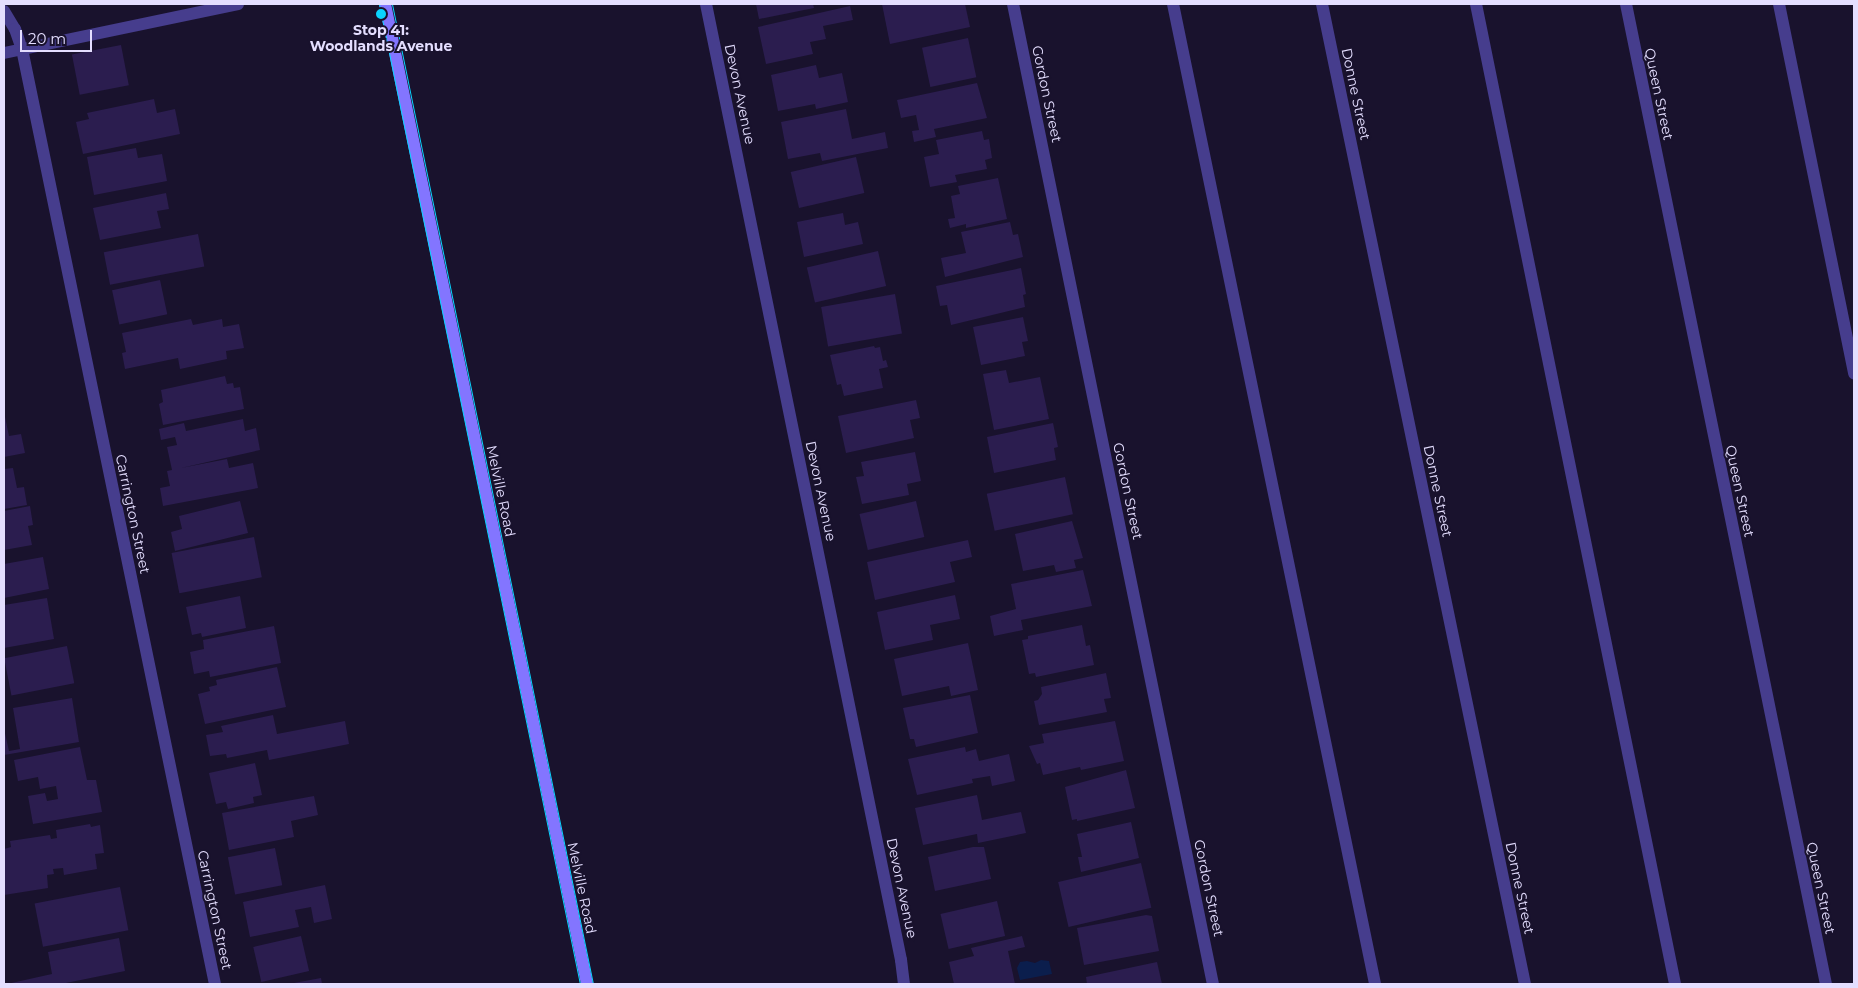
<!DOCTYPE html>
<style>
body{margin:0}
#map{position:relative;width:1858px;height:988px;overflow:hidden;background:#19122d;font-family:Montserrat,sans-serif}
div>[style]{position:absolute}
.water>*{inset:0;background:#0b1e4d}
.building>*{inset:0;background:#2b1d4f;transform-origin:0 0}
.lane>*{height:12px;margin:-6px;padding:0 6px;transform-origin:6px;border-radius:6px;background:#463d8d}
.street>*{height:12px;margin:-6px;padding:0 6px;transform-origin:6px;border-radius:6px;background:#463d8d}
.secondary>*{height:12px;margin:-6px;padding:0 6px;transform-origin:6px;border-radius:6px;background:#8375ff}
.tram>*{height:1px;margin:-0.5px;padding:0 0.5px;transform-origin:0.5px;border-radius:0.5px;background:#0ad4ff}
.dots>*{width:14px;height:14px;translate:-50% -50%;box-sizing:border-box;border:2px solid #19122d;border-radius:50%}
span{translate:-50% -50%;white-space:nowrap;text-align:center;line-height:1.15;-webkit-text-stroke:4px #19122d;paint-order:stroke}
.poi-label{font-size:14px;color:#e4deff;font-weight:700}
.street-label{font-size:14px;color:#e4deff}
.frame{position:absolute;inset:0;border:5px solid #e4deff;pointer-events:none}
.scale{position:absolute;left:20px;top:30px;width:72px;height:22px;box-sizing:border-box;border:2px solid #e4deff;border-top:0;padding-left:6px;font-size:15px;line-height:18px;white-space:nowrap;color:#e4deff;-webkit-text-stroke:4px #19122d;paint-order:stroke}
</style>
<div id="map">
<div class="water">
<i style="clip-path:polygon(1041px 960px,1049px 961px,1052px 974px,1020px 980px,1017px 968px,1020px 962px,1027px 961px,1035px 963px)"></i>
</div>
<div class="building">
<i style="clip-path:polygon(756px 4px,813px 4px,814px 8px,759px 19px)"></i>
<i style="clip-path:polygon(882px 4px,965px 4px,970px 27px,890px 44px)"></i>
<i style="clip-path:polygon(850px 6px,853px 20px,823px 26px,826px 39px,810px 42px,813px 54px,766px 64px,758px 27px)"></i>
<i style="left:968px;top:38px;width:40px;height:47px;rotate:78deg"></i>
<i style="left:121px;top:45px;width:41px;height:50px;rotate:79deg"></i>
<i style="clip-path:polygon(816px 65px,819px 78px,842px 73px,848px 102px,816px 109px,815px 104px,778px 111px,771px 75px)"></i>
<i style="clip-path:polygon(977px 83px,987px 118px,934px 129px,936px 137px,914px 142px,912px 131px,919px 130px,916px 115px,901px 118px,897px 100px)"></i>
<i style="clip-path:polygon(154px 99px,157px 113px,175px 109px,180px 134px,83px 154px,76px 122px,89px 119px,87px 113px)"></i>
<i style="clip-path:polygon(846px 109px,852px 139px,885px 132px,888px 148px,822px 161px,820px 153px,788px 159px,781px 122px)"></i>
<i style="clip-path:polygon(982px 131px,984px 140px,989px 139px,992px 158px,985px 160px,987px 169px,955px 175px,957px 182px,930px 187px,924px 157px,939px 154px,936px 140px)"></i>
<i style="clip-path:polygon(136px 148px,138px 158px,162px 154px,167px 181px,94px 195px,87px 157px)"></i>
<i style="left:856px;top:157px;width:37px;height:67px;rotate:77deg"></i>
<i style="clip-path:polygon(998px 178px,1007px 219px,966px 228px,966px 224px,950px 228px,948px 219px,955px 218px,951px 196px,960px 194px,958px 186px)"></i>
<i style="clip-path:polygon(166px 193px,169px 209px,157px 211px,161px 228px,100px 240px,93px 208px)"></i>
<i style="clip-path:polygon(843px 213px,845px 225px,858px 222px,863px 244px,804px 257px,797px 222px)"></i>
<i style="clip-path:polygon(1010px 222px,1013px 235px,1018px 234px,1023px 257px,945px 277px,941px 258px,966px 253px,961px 232px)"></i>
<i style="left:198px;top:234px;width:33px;height:96px;rotate:79deg"></i>
<i style="left:878px;top:251px;width:36px;height:73px;rotate:77deg"></i>
<i style="clip-path:polygon(1021px 268px,1026px 294px,1023px 295px,1025px 307px,951px 325px,947px 305px,940px 306px,936px 286px)"></i>
<i style="left:160px;top:280px;width:35px;height:49px;rotate:78deg"></i>
<i style="left:895px;top:294px;width:40px;height:75px;rotate:80deg"></i>
<i style="clip-path:polygon(1023px 317px,1028px 341px,1022px 342px,1025px 356px,981px 365px,973px 327px)"></i>
<i style="clip-path:polygon(191px 319px,193px 325px,222px 319px,223px 327px,239px 324px,244px 348px,226px 351px,227px 359px,180px 369px,178px 358px,125px 369px,122px 353px,126px 352px,122px 333px)"></i>
<i style="clip-path:polygon(874px 346px,875px 348px,880px 347px,883px 361px,886px 360px,888px 367px,879px 369px,883px 388px,844px 396px,841px 384px,837px 385px,830px 355px)"></i>
<i style="clip-path:polygon(1006px 370px,1009px 383px,1040px 377px,1049px 419px,994px 430px,983px 374px)"></i>
<i style="clip-path:polygon(225px 376px,227px 384px,233px 383px,234px 388px,240px 387px,244px 409px,163px 425px,159px 404px,163px 402px,161px 390px)"></i>
<i style="clip-path:polygon(916px 400px,920px 418px,910px 420px,914px 438px,846px 453px,838px 416px)"></i>
<i style="clip-path:polygon(4px 412px,9px 436px,21px 434px,25px 453px,4px 457px)"></i>
<i style="clip-path:polygon(243px 419px,245px 431px,256px 428px,260px 450px,181px 468px,227px 459px,229px 468px,253px 463px,258px 488px,163px 506px,160px 488px,170px 486px,167px 471px,172px 470px,167px 447px,177px 445px,175px 437px,161px 440px,159px 429px,184px 423px,186px 431px)"></i>
<i style="clip-path:polygon(1053px 423px,1058px 447px,1054px 448px,1056px 460px,994px 473px,987px 437px)"></i>
<i style="clip-path:polygon(915px 452px,921px 481px,907px 484px,909px 495px,862px 504px,856px 477px,864px 476px,861px 462px)"></i>
<i style="clip-path:polygon(13px 468px,17px 488px,24px 487px,27px 505px,4px 509px,4px 469px)"></i>
<i style="left:1065px;top:477px;width:38px;height:80px;rotate:78deg"></i>
<i style="clip-path:polygon(240px 501px,248px 533px,175px 551px,171px 532px,182px 529px,179px 516px)"></i>
<i style="left:916px;top:501px;width:37px;height:58px;rotate:77deg"></i>
<i style="clip-path:polygon(30px 506px,33px 525px,28px 526px,32px 545px,4px 550px,4px 511px)"></i>
<i style="clip-path:polygon(1072px 521px,1083px 558px,1074px 560px,1076px 568px,1056px 572px,1054px 565px,1023px 571px,1015px 534px)"></i>
<i style="left:254px;top:537px;width:41px;height:84px;rotate:79deg"></i>
<i style="clip-path:polygon(968px 540px,972px 557px,950px 562px,955px 582px,875px 600px,867px 562px)"></i>
<i style="clip-path:polygon(43px 557px,49px 589px,4px 598px,4px 564px)"></i>
<i style="clip-path:polygon(1083px 570px,1092px 606px,1021px 620px,1023px 630px,994px 636px,990px 616px,1016px 609px,1011px 584px)"></i>
<i style="clip-path:polygon(955px 595px,960px 619px,930px 625px,933px 640px,885px 650px,877px 612px)"></i>
<i style="clip-path:polygon(240px 596px,246px 628px,202px 637px,201px 633px,192px 635px,186px 607px)"></i>
<i style="clip-path:polygon(47px 598px,54px 639px,4px 648px,4px 605px)"></i>
<i style="clip-path:polygon(1082px 625px,1086px 646px,1090px 645px,1094px 665px,1036px 677px,1035px 673px,1029px 674px,1022px 640px,1028px 639px,1028px 636px)"></i>
<i style="clip-path:polygon(274px 626px,281px 663px,210px 677px,209px 671px,194px 674px,190px 652px,204px 649px,203px 640px)"></i>
<i style="clip-path:polygon(968px 643px,978px 690px,951px 696px,949px 686px,902px 696px,894px 659px)"></i>
<i style="left:67px;top:646px;width:38px;height:64px;rotate:79deg"></i>
<i style="clip-path:polygon(277px 667px,286px 707px,205px 724px,198px 694px,210px 691px,209px 687px,217px 685px,216px 680px)"></i>
<i style="clip-path:polygon(1106px 673px,1111px 698px,1104px 699px,1107px 712px,1039px 725px,1034px 701px,1038px 700px,1042px 694px,1041px 687px)"></i>
<i style="clip-path:polygon(970px 695px,978px 733px,916px 747px,914px 739px,910px 739px,903px 708px)"></i>
<i style="clip-path:polygon(72px 698px,79px 742px,4px 755px,4px 729px,9px 751px,20px 749px,13px 708px)"></i>
<i style="clip-path:polygon(273px 715px,277px 734px,345px 721px,349px 744px,269px 760px,267px 750px,227px 758px,226px 754px,210px 756px,206px 735px,223px 732px,221px 726px)"></i>
<i style="clip-path:polygon(1115px 721px,1124px 761px,1081px 770px,1080px 767px,1043px 775px,1040px 763px,1037px 764px,1029px 746px,1044px 743px,1042px 734px)"></i>
<i style="clip-path:polygon(80px 747px,87px 780px,96px 780px,102px 812px,33px 824px,28px 796px,45px 793px,47px 801px,58px 799px,56px 786px,40px 789px,38px 777px,18px 781px,14px 760px)"></i>
<i style="clip-path:polygon(965px 747px,966px 752px,976px 749px,979px 761px,1009px 754px,1015px 781px,992px 786px,990px 776px,972px 779px,973px 783px,917px 795px,908px 759px)"></i>
<i style="clip-path:polygon(255px 763px,262px 795px,253px 797px,254px 803px,228px 809px,226px 802px,216px 804px,209px 773px)"></i>
<i style="clip-path:polygon(1126px 770px,1135px 808px,1077px 821px,1077px 819px,1072px 820px,1065px 787px)"></i>
<i style="clip-path:polygon(977px 795px,982px 820px,1021px 812px,1026px 833px,978px 843px,977px 834px,923px 845px,915px 808px)"></i>
<i style="clip-path:polygon(314px 796px,318px 815px,291px 821px,294px 837px,229px 850px,222px 813px)"></i>
<i style="clip-path:polygon(1131px 822px,1139px 858px,1081px 872px,1078px 857px,1082px 857px,1077px 834px)"></i>
<i style="clip-path:polygon(90px 824px,91px 827px,100px 825px,104px 853px,95px 854px,97px 869px,64px 875px,63px 868px,53px 869px,54px 874px,47px 875px,48px 888px,4px 895px,4px 849px,11px 847px,10px 841px,50px 835px,51px 839px,57px 838px,56px 830px)"></i>
<i style="clip-path:polygon(973px 847px,984px 847px,991px 879px,935px 891px,928px 857px)"></i>
<i style="left:275px;top:848px;width:38px;height:48px;rotate:79deg"></i>
<i style="left:1141px;top:863px;width:46px;height:85px;rotate:77deg"></i>
<i style="clip-path:polygon(325px 885px,332px 919px,314px 923px,311px 907px,295px 910px,299px 927px,250px 937px,243px 902px)"></i>
<i style="left:120px;top:887px;width:44px;height:87px;rotate:79deg"></i>
<i style="left:997px;top:901px;width:36px;height:58px;rotate:77deg"></i>
<i style="clip-path:polygon(1146px 915px,1152px 916px,1159px 951px,1084px 965px,1077px 928px)"></i>
<i style="left:301px;top:936px;width:36px;height:49px;rotate:77deg"></i>
<i style="clip-path:polygon(1022px 936px,1025px 947px,1008px 951px,1015px 984px,954px 984px,949px 962px,974px 956px,971px 948px)"></i>
<i style="clip-path:polygon(119px 938px,125px 971px,61px 984px,7px 984px,52px 974px,48px 952px)"></i>
<i style="clip-path:polygon(1157px 962px,1162px 984px,1087px 984px,1086px 977px)"></i>
<i style="clip-path:polygon(321px 978px,322px 984px,295px 984px,294px 983px)"></i>
</div>
<div class="lane">
<i style="left:1173px;top:4px;width:1001px;rotate:78.35deg"></i>
<i style="left:1476px;top:4px;width:1000px;rotate:78.52deg"></i>
<i style="left:1779px;top:4px;width:377px;rotate:78.5deg"></i>
</div>
<div class="street">
<i style="left:706px;top:4px;width:976px;rotate:78.47deg"></i>
<i style="left:901px;top:960px;width:24px;rotate:83deg"></i>
<i style="left:1013px;top:4px;width:1000px;rotate:78.47deg"></i>
<i style="left:1322px;top:4px;width:1001px;rotate:78.3deg"></i>
<i style="left:1626px;top:4px;width:1000px;rotate:78.47deg"></i>
<i style="left:4px;top:11px;width:21px;rotate:59deg"></i>
<i style="left:15px;top:29px;width:21px;rotate:71deg"></i>
<i style="left:22px;top:49px;width:955px;rotate:78.34deg"></i>
<i style="left:4px;top:53px;width:239px;rotate:-11.8deg"></i>
</div>
<div class="secondary">
<i style="left:385px;top:4px;width:1001px;rotate:78.35deg"></i>
</div>
<div class="tram">
<i style="left:379px;top:4px;width:1000px;rotate:78.41deg"></i>
<i style="left:392px;top:4px;width:1000px;rotate:78.41deg"></i>
</div>
<div class="dots">
<i style="left:381px;top:14px;background:#0ad4ff"></i>
</div>
<div class="poi-label">
<span style="left:381px;top:38px">Stop 41:<br>Woodlands Avenue</span>
</div>
<div class="street-label">
<span style="left:740px;top:94px;rotate:78deg">Devon Avenue</span>
<span style="left:1047px;top:94px;rotate:78deg">Gordon Street</span>
<span style="left:1356px;top:94px;rotate:78deg">Donne Street</span>
<span style="left:1659px;top:94px;rotate:78deg">Queen Street</span>
<span style="left:501px;top:491px;rotate:78deg">Melville Road</span>
<span style="left:821px;top:491px;rotate:78deg">Devon Avenue</span>
<span style="left:1128px;top:491px;rotate:78deg">Gordon Street</span>
<span style="left:1438px;top:491px;rotate:78deg">Donne Street</span>
<span style="left:1740px;top:491px;rotate:78deg">Queen Street</span>
<span style="left:133px;top:514px;rotate:78deg">Carrington Street</span>
<span style="left:582px;top:888px;rotate:78deg">Melville Road</span>
<span style="left:902px;top:888px;rotate:78deg">Devon Avenue</span>
<span style="left:1209px;top:888px;rotate:78deg">Gordon Street</span>
<span style="left:1520px;top:888px;rotate:78deg">Donne Street</span>
<span style="left:1821px;top:888px;rotate:78deg">Queen Street</span>
<span style="left:215px;top:910px;rotate:78deg">Carrington Street</span>
</div>
<div class="frame"></div>
<div class="scale">20 m</div>
</div>
